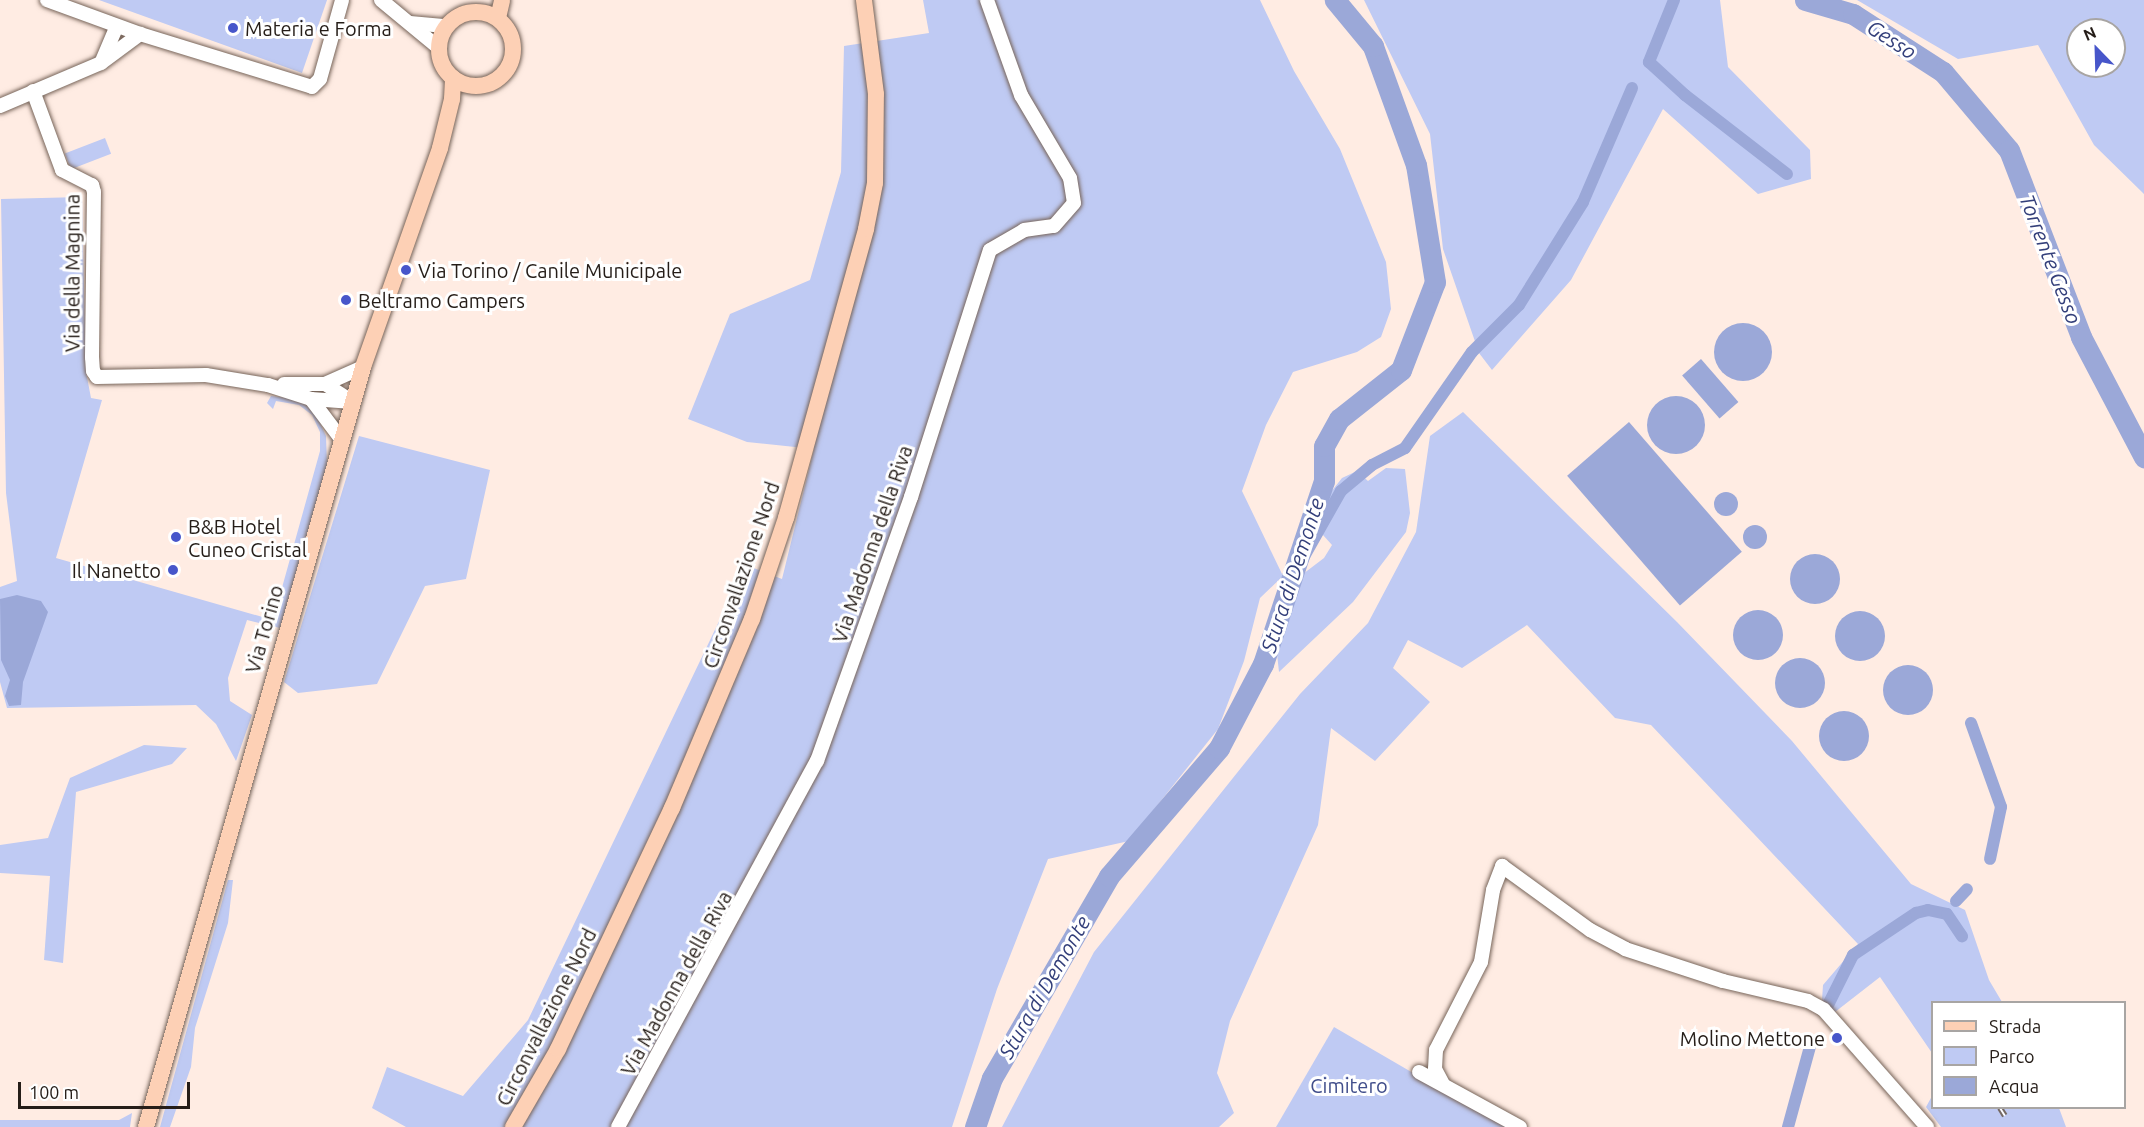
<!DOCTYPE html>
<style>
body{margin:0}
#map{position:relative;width:2144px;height:1127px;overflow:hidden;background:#ffece3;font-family:Ubuntu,sans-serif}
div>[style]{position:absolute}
.green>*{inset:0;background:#bfcaf3;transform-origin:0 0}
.water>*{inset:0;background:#9ba8d8;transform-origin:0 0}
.round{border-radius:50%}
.canal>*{height:12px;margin:-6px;padding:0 6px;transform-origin:6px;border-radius:6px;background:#9ba8d8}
.river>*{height:21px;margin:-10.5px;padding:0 10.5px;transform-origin:10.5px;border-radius:10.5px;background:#9ba8d8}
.roads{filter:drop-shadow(0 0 2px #776459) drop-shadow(0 0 2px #776459)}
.minor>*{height:14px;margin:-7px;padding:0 7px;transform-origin:7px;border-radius:7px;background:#fff}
.major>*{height:16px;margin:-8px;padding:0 8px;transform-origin:8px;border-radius:8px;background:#fdd0b5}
.major>.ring{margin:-8px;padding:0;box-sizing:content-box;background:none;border:16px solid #fdd0b5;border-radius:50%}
.rail>*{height:6px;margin-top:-3px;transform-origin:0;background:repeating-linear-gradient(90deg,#fff 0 11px,#756963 0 22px);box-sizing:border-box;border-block:2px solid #756963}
.dots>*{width:16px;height:16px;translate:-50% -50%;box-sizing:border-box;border:3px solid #fff;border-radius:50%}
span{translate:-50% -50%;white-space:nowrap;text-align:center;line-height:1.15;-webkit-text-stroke:6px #fff;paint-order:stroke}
.poi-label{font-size:20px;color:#251d18}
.left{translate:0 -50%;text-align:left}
.right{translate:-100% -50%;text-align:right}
.street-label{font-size:20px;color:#251d18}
.park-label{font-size:20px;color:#414e8b}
.water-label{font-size:21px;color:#333f7a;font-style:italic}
.legend{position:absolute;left:1931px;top:1001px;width:195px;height:108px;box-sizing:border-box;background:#fff;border:2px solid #a8a5a3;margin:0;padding:8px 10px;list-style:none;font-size:18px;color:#251d18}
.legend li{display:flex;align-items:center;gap:12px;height:30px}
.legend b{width:30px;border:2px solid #a8a5a3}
.north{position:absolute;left:2066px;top:18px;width:60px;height:60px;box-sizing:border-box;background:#fff;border:2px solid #a8a5a3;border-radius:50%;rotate:337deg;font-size:16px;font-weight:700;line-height:24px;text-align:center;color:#251d18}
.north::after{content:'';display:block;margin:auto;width:21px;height:27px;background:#4756ca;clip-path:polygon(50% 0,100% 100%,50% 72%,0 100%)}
.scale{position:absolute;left:18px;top:1082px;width:172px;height:27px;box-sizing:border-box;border:3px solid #251d18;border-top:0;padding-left:8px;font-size:18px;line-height:21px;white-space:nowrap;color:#251d18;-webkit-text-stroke:4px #fff;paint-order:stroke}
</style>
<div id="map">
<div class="green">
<i style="clip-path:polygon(99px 0,327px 0,302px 73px)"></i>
<i style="clip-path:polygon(923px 0,1260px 0,1294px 71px,1340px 149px,1386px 262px,1391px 309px,1381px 337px,1357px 352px,1293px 372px,1266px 425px,1242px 491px,1283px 576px,1260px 598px,1244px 661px,1218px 729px,1129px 841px,1048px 859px,997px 989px,952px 1127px,406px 1127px,372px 1108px,387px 1067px,463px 1096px,528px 1020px,746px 565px,782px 579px,814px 449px,747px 442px,688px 419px,730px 314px,810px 280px,841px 172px,844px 46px,929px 33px)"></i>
<i style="clip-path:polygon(1364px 0,1720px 0,1728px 67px,1810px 150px,1811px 179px,1758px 194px,1663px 109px,1571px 280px,1492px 370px,1479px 353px,1443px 249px,1430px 134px)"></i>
<i style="clip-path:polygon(evenodd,1857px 0,2144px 0,2144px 194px,2094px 145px,2038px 45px,1958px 59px,1857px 0,2078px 30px,2114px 30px,2114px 66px,2078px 66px,2078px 30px)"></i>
<i style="left:105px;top:138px;width:17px;height:43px;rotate:69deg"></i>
<i style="clip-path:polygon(82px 197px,86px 372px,91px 398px,102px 400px,56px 558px,273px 620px,320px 451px,320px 432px,312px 415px,299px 405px,276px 401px,273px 409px,267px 403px,271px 396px,298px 399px,315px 412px,326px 436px,327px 464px,280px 628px,247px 620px,228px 678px,230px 701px,252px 715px,236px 761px,216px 724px,196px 705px,7px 708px,0 682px,0 587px,17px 581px,6px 493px,1px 199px)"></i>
<i style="clip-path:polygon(1463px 412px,1677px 622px,1792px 741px,1911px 884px,1965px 910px,1989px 980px,2002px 1002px,1932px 1002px,1932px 1053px,1880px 977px,1835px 1012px,1827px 1006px,1822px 1000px,1823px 985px,1858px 944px,1651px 725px,1615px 718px,1527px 625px,1462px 668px,1408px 640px,1393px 668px,1430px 702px,1375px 761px,1331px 728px,1318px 825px,1230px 1021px,1217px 1073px,1234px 1113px,1219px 1127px,1002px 1127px,1094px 952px,1300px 694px,1368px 623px,1416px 532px,1430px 436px)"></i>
<i style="clip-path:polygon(359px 436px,490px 470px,466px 579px,425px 586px,377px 684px,298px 693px,284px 682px)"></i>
<i style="clip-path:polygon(1386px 468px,1405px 469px,1410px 513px,1406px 532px,1353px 602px,1279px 672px,1276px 645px,1299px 577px,1324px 558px,1332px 545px,1323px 535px,1323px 502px,1342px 478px,1357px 471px,1368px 481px)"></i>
<i style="clip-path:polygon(144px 745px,187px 748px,172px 764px,76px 792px,63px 963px,44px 960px,50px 876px,0 873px,0 845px,48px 838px,70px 778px)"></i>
<i style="clip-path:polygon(228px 880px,233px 880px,228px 923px,195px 1028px,191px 1067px,170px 1127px,160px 1127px)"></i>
<i style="clip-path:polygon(1334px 1027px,1506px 1127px,1276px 1127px)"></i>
<i style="clip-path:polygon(1932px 1096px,1932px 1108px,2059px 1108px,2066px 1127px,1941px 1127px,1926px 1107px)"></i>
<i style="clip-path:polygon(132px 1113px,130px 1127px,0 1127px,0 1120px,119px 1120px)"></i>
</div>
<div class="water">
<i class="round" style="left:1714px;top:323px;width:58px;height:58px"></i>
<i style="left:1701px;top:359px;width:57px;height:25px;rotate:49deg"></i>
<i class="round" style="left:1647px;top:396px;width:58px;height:58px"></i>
<i style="left:1629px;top:422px;width:172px;height:82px;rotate:49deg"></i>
<i class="round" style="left:1714px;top:492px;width:24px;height:24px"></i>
<i class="round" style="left:1743px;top:525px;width:24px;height:24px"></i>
<i class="round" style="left:1790px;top:554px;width:50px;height:50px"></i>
<i style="clip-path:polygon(17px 595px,41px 601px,48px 612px,23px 682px,21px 705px,9px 706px,5px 696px,10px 680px,1px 660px,0 599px)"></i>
<i class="round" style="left:1733px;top:610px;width:50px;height:50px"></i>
<i class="round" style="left:1835px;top:611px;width:50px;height:50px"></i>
<i class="round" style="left:1775px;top:658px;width:50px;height:50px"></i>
<i class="round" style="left:1883px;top:665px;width:50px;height:50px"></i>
<i class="round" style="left:1819px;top:711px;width:50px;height:50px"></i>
</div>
<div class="canal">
<i style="left:1674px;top:0;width:67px;rotate:112deg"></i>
<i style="left:1649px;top:62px;width:49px;rotate:42.5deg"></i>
<i style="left:1685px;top:95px;width:129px;rotate:37.8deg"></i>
<i style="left:1284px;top:592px;width:116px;rotate:-60.6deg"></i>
<i style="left:1341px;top:491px;width:40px;rotate:-40deg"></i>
<i style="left:1372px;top:465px;width:37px;rotate:-27deg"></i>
<i style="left:1405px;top:448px;width:117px;rotate:-55.1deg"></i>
<i style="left:1472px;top:352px;width:66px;rotate:-45deg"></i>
<i style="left:1519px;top:305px;width:121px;rotate:-58.1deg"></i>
<i style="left:1583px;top:202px;width:124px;rotate:-66.7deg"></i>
<i style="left:1971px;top:723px;width:89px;rotate:70.3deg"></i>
<i style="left:2001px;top:807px;width:53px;rotate:101.9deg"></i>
<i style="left:1956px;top:901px;width:16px;rotate:-47deg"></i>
<i style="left:1828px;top:1005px;width:56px;rotate:-63.4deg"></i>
<i style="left:1853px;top:955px;width:76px;rotate:-33.7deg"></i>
<i style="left:1916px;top:913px;width:12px;rotate:-14deg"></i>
<i style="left:1928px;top:910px;width:19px;rotate:12deg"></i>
<i style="left:1947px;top:914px;width:27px;rotate:56deg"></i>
<i style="left:1788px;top:1127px;width:87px;rotate:-74.7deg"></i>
</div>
<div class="river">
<i style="left:1805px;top:0;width:50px;rotate:16.3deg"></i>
<i style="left:1853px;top:14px;width:107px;rotate:32.8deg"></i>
<i style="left:1943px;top:72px;width:102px;rotate:49.8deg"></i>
<i style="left:2009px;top:150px;width:200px;rotate:68.9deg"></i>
<i style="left:2081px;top:337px;width:136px;rotate:62.3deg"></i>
<i style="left:975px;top:1127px;width:52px;rotate:-70.9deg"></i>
<i style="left:992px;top:1078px;width:233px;rotate:-59.9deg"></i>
<i style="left:1109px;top:876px;width:169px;rotate:-49.3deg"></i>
<i style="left:1219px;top:748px;width:95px;rotate:-62.4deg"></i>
<i style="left:1263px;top:664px;width:193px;rotate:-71.6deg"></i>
<i style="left:1324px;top:481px;width:35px;rotate:-90deg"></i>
<i style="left:1324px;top:446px;width:31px;rotate:-61deg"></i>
<i style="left:1339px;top:419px;width:79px;rotate:-38.3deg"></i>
<i style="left:1401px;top:370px;width:94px;rotate:-68.9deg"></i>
<i style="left:1435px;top:282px;width:119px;rotate:-99.2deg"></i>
<i style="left:1416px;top:165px;width:127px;rotate:-109.9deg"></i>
<i style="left:1373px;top:46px;width:60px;rotate:-129.6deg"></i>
</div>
<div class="roads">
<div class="minor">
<i style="left:47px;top:0;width:99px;rotate:20.1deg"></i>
<i style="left:140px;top:34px;width:180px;rotate:17.1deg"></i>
<i style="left:312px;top:87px;width:11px;rotate:-45deg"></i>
<i style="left:320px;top:79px;width:82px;rotate:-74.4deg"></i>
<i style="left:381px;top:0;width:75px;rotate:39.6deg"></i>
<i style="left:410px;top:23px;width:36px;rotate:5deg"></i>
<i style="left:102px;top:61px;width:38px;rotate:-67deg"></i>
<i style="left:33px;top:91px;width:84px;rotate:69.8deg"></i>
<i style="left:62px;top:170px;width:34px;rotate:27deg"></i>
<i style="left:92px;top:185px;width:7px;rotate:74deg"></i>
<i style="left:94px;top:192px;width:165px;rotate:90.7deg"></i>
<i style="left:92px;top:357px;width:14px;rotate:86deg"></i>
<i style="left:93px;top:371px;width:7px;rotate:56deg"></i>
<i style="left:97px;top:377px;width:109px;rotate:-1.1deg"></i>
<i style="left:206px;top:375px;width:63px;rotate:9.2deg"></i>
<i style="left:268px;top:385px;width:45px;rotate:18deg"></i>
<i style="left:311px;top:399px;width:51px;rotate:52.9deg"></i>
<i style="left:0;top:106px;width:110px;rotate:-23.1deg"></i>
<i style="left:101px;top:63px;width:49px;rotate:-36.6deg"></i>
<i style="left:284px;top:384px;width:41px"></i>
<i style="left:325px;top:384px;width:42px;rotate:-24.1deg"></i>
<i style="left:325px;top:384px;width:33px;rotate:33deg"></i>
<i style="left:311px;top:399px;width:42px;rotate:4.1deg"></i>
<i style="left:1419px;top:1072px;width:115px;rotate:28.6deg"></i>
<i style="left:1443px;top:1084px;width:17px;rotate:-118deg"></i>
<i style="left:1435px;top:1069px;width:19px;rotate:-87deg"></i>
<i style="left:1436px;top:1050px;width:99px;rotate:-62.9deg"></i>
<i style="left:1481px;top:962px;width:73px;rotate:-80.5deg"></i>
<i style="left:1493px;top:890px;width:26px;rotate:-69deg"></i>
<i style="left:1502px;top:866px;width:109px;rotate:36deg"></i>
<i style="left:1590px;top:930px;width:40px;rotate:28deg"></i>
<i style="left:1625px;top:949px;width:103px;rotate:18.1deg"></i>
<i style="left:1723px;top:981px;width:87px;rotate:13.2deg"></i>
<i style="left:1808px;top:1001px;width:18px;rotate:29deg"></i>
<i style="left:1824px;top:1010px;width:156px;rotate:48.6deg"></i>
<i style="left:618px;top:1127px;width:417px;rotate:-61.5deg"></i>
<i style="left:817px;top:761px;width:280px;rotate:-70.4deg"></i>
<i style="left:911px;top:497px;width:259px;rotate:-72.3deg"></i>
<i style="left:990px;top:250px;width:39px;rotate:-30deg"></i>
<i style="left:1024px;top:230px;width:30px;rotate:-8deg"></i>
<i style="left:1054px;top:226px;width:30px;rotate:-49deg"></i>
<i style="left:1074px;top:203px;width:25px;rotate:-99deg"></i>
<i style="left:1070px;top:178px;width:96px;rotate:-120.6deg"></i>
<i style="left:1021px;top:95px;width:101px;rotate:-109.7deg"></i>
</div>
<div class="major">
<i class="ring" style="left:439px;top:12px;width:58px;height:58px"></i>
<i style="left:498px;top:18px;width:18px;rotate:-77deg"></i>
<i style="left:146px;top:1127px;width:790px;rotate:-74.06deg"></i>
<i style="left:363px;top:367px;width:232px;rotate:-70.6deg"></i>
<i style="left:440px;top:148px;width:50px;rotate:-76.2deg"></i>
<i style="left:452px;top:99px;width:21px;rotate:-87deg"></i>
<i style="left:513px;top:1127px;width:90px;rotate:-60deg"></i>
<i style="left:558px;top:1049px;width:267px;rotate:-64.7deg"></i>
<i style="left:672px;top:808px;width:205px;rotate:-67.1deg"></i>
<i style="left:752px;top:619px;width:107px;rotate:-71.4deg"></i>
<i style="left:786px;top:518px;width:300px;rotate:-74.5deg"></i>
<i style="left:866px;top:229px;width:47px;rotate:-78.9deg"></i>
<i style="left:875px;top:183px;width:89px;rotate:-89.4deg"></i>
<i style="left:876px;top:94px;width:95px;rotate:-97.3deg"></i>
</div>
</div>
<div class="rail">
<i style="left:2000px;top:1108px;width:9px;rotate:58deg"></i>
</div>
<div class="dots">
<i style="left:233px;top:28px;background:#4756ca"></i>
<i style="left:406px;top:270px;background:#4756ca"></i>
<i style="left:346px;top:300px;background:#4756ca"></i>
<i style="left:176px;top:537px;background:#4756ca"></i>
<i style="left:173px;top:570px;background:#4756ca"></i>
<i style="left:1837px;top:1038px;background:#4756ca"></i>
</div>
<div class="poi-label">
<span class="left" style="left:245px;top:28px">Materia e Forma</span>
<span class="left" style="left:418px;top:270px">Via Torino / Canile Municipale</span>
<span class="left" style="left:358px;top:300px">Beltramo Campers</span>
<span class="left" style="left:188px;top:538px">B&amp;B Hotel<br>Cuneo Cristal</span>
<span class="right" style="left:161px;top:570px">Il Nanetto</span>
<span class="right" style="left:1825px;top:1038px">Molino Mettone</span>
</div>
<div class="street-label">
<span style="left:72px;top:273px;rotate:-90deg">Via della Magnina</span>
<span style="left:872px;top:544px;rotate:-71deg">Via Madonna della Riva</span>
<span style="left:741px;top:575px;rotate:-71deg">Circonvallazione Nord</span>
<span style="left:264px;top:629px;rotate:-74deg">Via Torino</span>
<span style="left:676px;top:983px;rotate:-61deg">Via Madonna della Riva</span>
<span style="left:546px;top:1017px;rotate:-63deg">Circonvallazione Nord</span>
</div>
<div class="park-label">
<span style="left:1349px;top:1085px">Cimitero</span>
</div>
<div class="water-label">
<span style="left:1892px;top:39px;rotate:33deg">Gesso</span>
<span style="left:2051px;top:259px;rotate:69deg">Torrente Gesso</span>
<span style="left:1292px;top:575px;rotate:-72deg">Stura di Demonte</span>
<span style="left:1044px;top:987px;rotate:-60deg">Stura di Demonte</span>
</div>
<ul class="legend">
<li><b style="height:8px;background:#fdd0b5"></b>Strada</li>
<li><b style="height:16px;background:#bfcaf3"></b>Parco</li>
<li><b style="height:16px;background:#9ba8d8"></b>Acqua</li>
</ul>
<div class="north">N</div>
<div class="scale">100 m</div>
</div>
